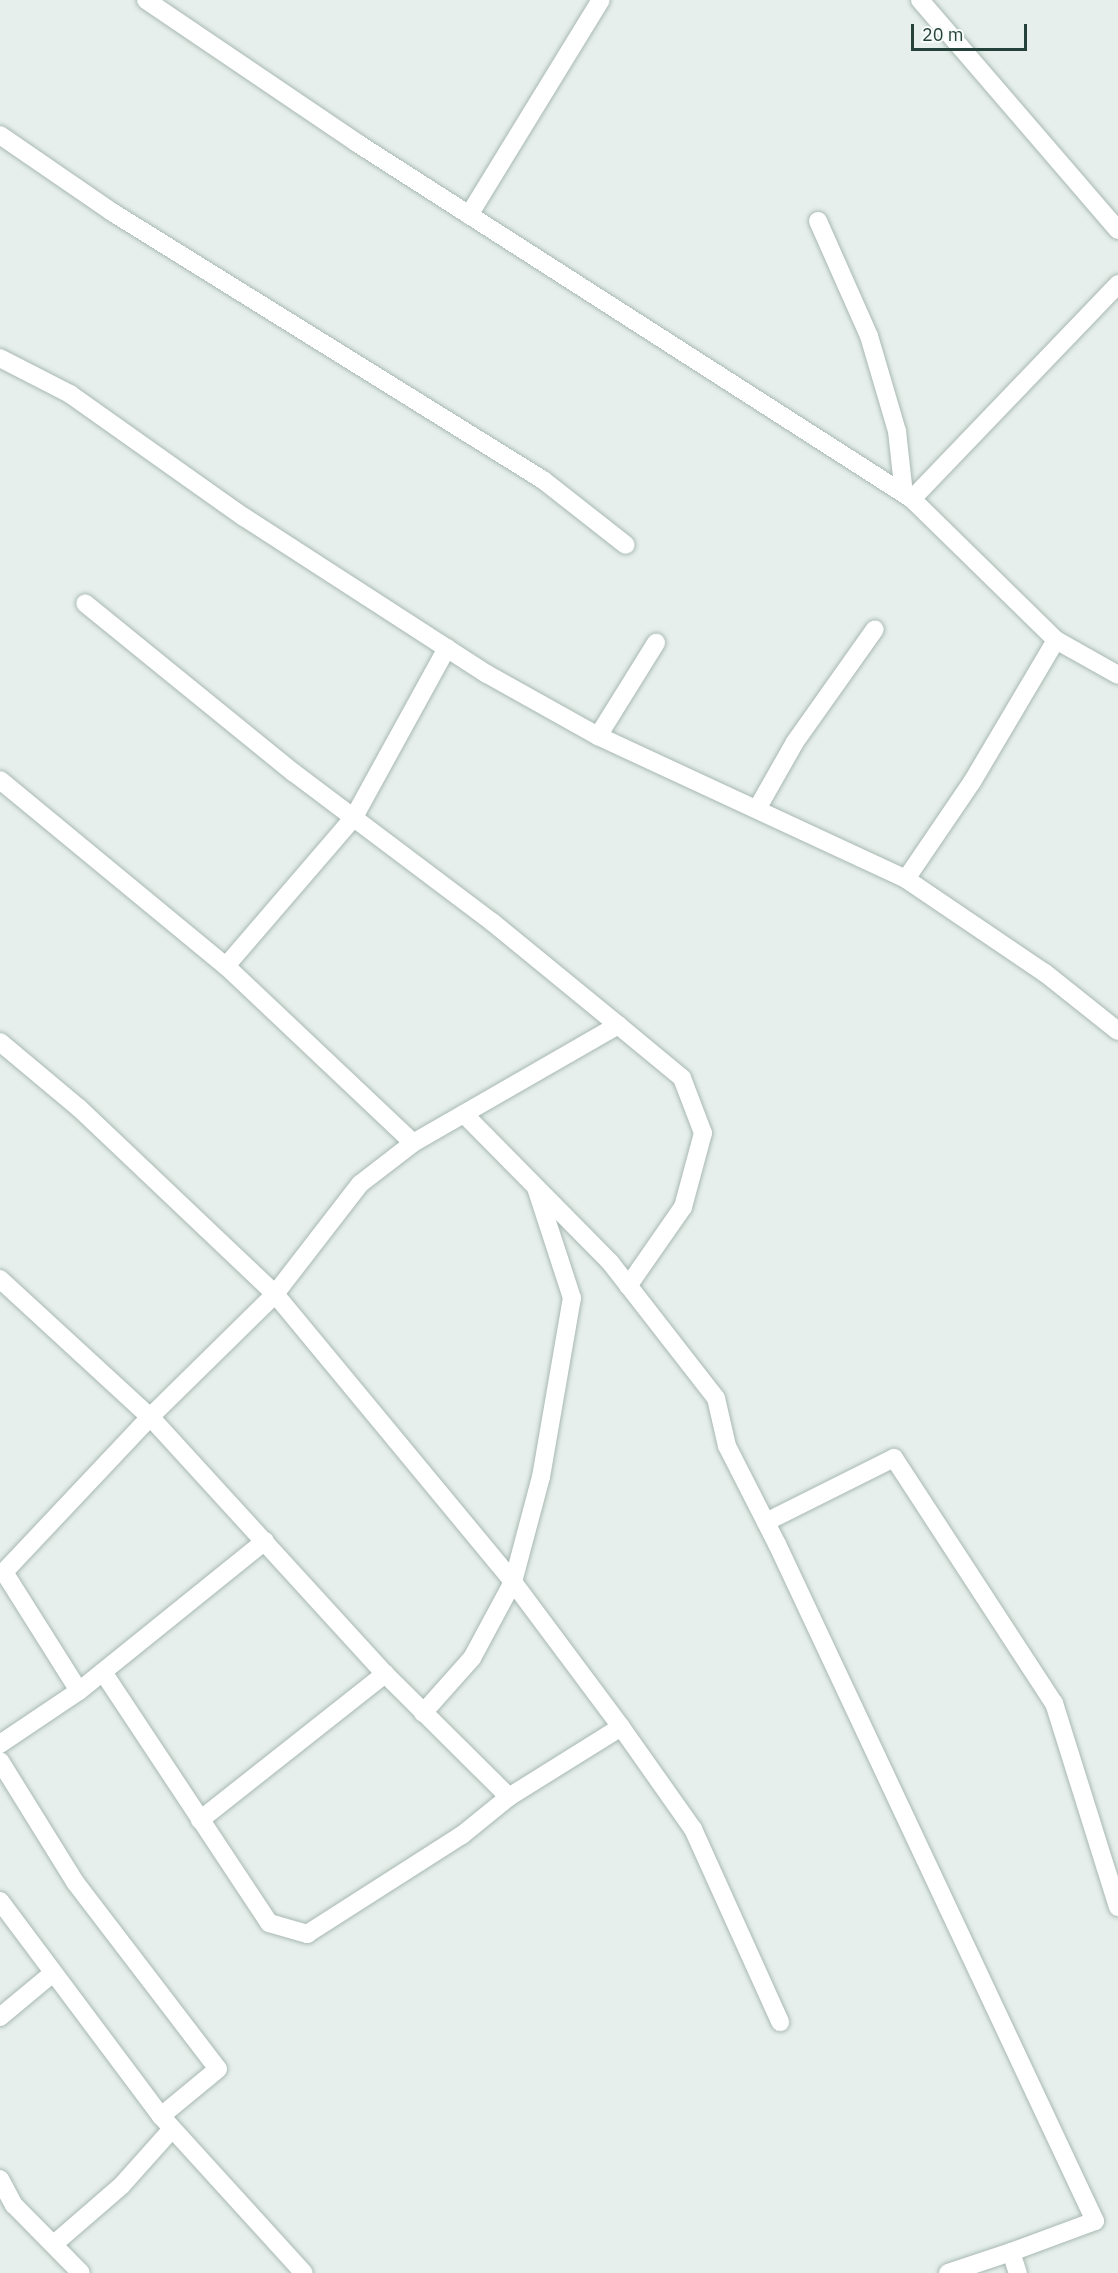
<!DOCTYPE html>
<style>
body{margin:0}
#map{position:relative;width:1118px;height:2273px;overflow:hidden;background:#e6efeb;font-family:"IBM Plex Sans",sans-serif}
div>[style]{position:absolute}
.roads{filter:drop-shadow(0 0 2px #a8b8b2) drop-shadow(0 0 2px #a8b8b2)}
.lane>*{height:18px;margin:-9px;padding:0 9px;transform-origin:9px;border-radius:9px;background:#fff}
.street>*{height:18px;margin:-9px;padding:0 9px;transform-origin:9px;border-radius:9px;background:#fff}
span{translate:-50% -50%;white-space:nowrap;text-align:center;line-height:1.15;-webkit-text-stroke:6px #f7fbf9;paint-order:stroke}
.scale{position:absolute;left:911px;top:24px;width:116px;height:27px;box-sizing:border-box;border:3px solid #24423a;border-top:0;padding-left:8px;font-size:18px;line-height:21px;white-space:nowrap;color:#24423a;-webkit-text-stroke:4px #f7fbf9;paint-order:stroke}
</style>
<div id="map">
<div class="roads">
<div class="lane">
<i style="left:818px;top:221px;width:126px;rotate:66.1deg"></i>
<i style="left:869px;top:336px;width:99px;rotate:73.6deg"></i>
<i style="left:897px;top:431px;width:63px;rotate:83.7deg"></i>
<i style="left:618px;top:1025px;width:83px;rotate:39.6deg"></i>
<i style="left:682px;top:1078px;width:59px;rotate:69.1deg"></i>
<i style="left:703px;top:1133px;width:77px;rotate:105.1deg"></i>
<i style="left:683px;top:1207px;width:96px;rotate:124.8deg"></i>
<i style="left:894px;top:1458px;width:293px;rotate:56.9deg"></i>
<i style="left:1054px;top:1703px;width:214px;rotate:72.6deg"></i>
<i style="left:423px;top:1713px;width:74px;rotate:-48.3deg"></i>
<i style="left:472px;top:1658px;width:86px;rotate:-61.7deg"></i>
<i style="left:513px;top:1582px;width:109px;rotate:-75.1deg"></i>
<i style="left:541px;top:1477px;width:182px;rotate:-80.2deg"></i>
<i style="left:572px;top:1298px;width:116px;rotate:-108.1deg"></i>
<i style="left:621px;top:1727px;width:125px;rotate:54.8deg"></i>
<i style="left:693px;top:1829px;width:212px;rotate:65.7deg"></i>
<i style="left:269px;top:1923px;width:40px;rotate:16deg"></i>
<i style="left:307px;top:1934px;width:184px;rotate:-32.6deg"></i>
<i style="left:462px;top:1835px;width:60px;rotate:-39deg"></i>
<i style="left:948px;top:2273px;width:66px;rotate:-18.4deg"></i>
</div>
<div class="street">
<i style="left:146px;top:0;width:255px;rotate:34.1deg"></i>
<i style="left:357px;top:143px;width:659px;rotate:32.68deg"></i>
<i style="left:912px;top:499px;width:202px;rotate:44.4deg"></i>
<i style="left:1056px;top:640px;width:71px;rotate:29.4deg"></i>
<i style="left:920px;top:0;width:303px;rotate:49.3deg"></i>
<i style="left:0;top:135px;width:136px;rotate:34.5deg"></i>
<i style="left:112px;top:212px;width:508px;rotate:31.87deg"></i>
<i style="left:543px;top:480px;width:105px;rotate:38.1deg"></i>
<i style="left:469px;top:215px;width:252px;rotate:-58.5deg"></i>
<i style="left:0;top:358px;width:79px;rotate:27.2deg"></i>
<i style="left:70px;top:394px;width:213px;rotate:35.3deg"></i>
<i style="left:244px;top:517px;width:289px;rotate:32.9deg"></i>
<i style="left:487px;top:674px;width:127px;rotate:29.2deg"></i>
<i style="left:598px;top:736px;width:340px;rotate:24.9deg"></i>
<i style="left:906px;top:879px;width:168px;rotate:34.1deg"></i>
<i style="left:1045px;top:973px;width:93px;rotate:38.5deg"></i>
<i style="left:912px;top:499px;width:298px;rotate:-46.2deg"></i>
<i style="left:598px;top:736px;width:110px;rotate:-58.1deg"></i>
<i style="left:0;top:780px;width:293px;rotate:39.5deg"></i>
<i style="left:226px;top:966px;width:257px;rotate:43.4deg"></i>
<i style="left:757px;top:809px;width:77px;rotate:-60.4deg"></i>
<i style="left:795px;top:742px;width:138px;rotate:-54.7deg"></i>
<i style="left:906px;top:879px;width:117px;rotate:-55.8deg"></i>
<i style="left:972px;top:782px;width:165px;rotate:-59.4deg"></i>
<i style="left:226px;top:966px;width:196px;rotate:-49.3deg"></i>
<i style="left:354px;top:817px;width:193px;rotate:-61.2deg"></i>
<i style="left:0;top:1042px;width:103px;rotate:39.9deg"></i>
<i style="left:79px;top:1108px;width:270px;rotate:43.5deg"></i>
<i style="left:275px;top:1294px;width:374px;rotate:50.4deg"></i>
<i style="left:513px;top:1582px;width:181px;rotate:53.3deg"></i>
<i style="left:621px;top:1727px;width:132px;rotate:148deg"></i>
<i style="left:509px;top:1797px;width:175px;rotate:-135.2deg"></i>
<i style="left:385px;top:1674px;width:348px;rotate:-132.4deg"></i>
<i style="left:150px;top:1417px;width:204px;rotate:-137.4deg"></i>
<i style="left:464px;top:1114px;width:208px;rotate:45.4deg"></i>
<i style="left:610px;top:1262px;width:172px;rotate:52.1deg"></i>
<i style="left:716px;top:1398px;width:49px;rotate:77.1deg"></i>
<i style="left:727px;top:1446px;width:110px;rotate:63deg"></i>
<i style="left:777px;top:1544px;width:748px;rotate:64.84deg"></i>
<i style="left:1095px;top:2221px;width:90px;rotate:159.7deg"></i>
<i style="left:1011px;top:2252px;width:22px;rotate:72deg"></i>
<i style="left:766px;top:1522px;width:143px;rotate:-26.6deg"></i>
<i style="left:103px;top:1672px;width:301px;rotate:56.5deg"></i>
<i style="left:79px;top:1691px;width:141px;rotate:-122.2deg"></i>
<i style="left:4px;top:1572px;width:213px;rotate:-46.7deg"></i>
<i style="left:150px;top:1417px;width:175px;rotate:-44.5deg"></i>
<i style="left:275px;top:1294px;width:139px;rotate:-52.3deg"></i>
<i style="left:360px;top:1184px;width:67px;rotate:-37.7deg"></i>
<i style="left:413px;top:1143px;width:237px;rotate:-29.9deg"></i>
<i style="left:618px;top:1025px;width:163px;rotate:-140.7deg"></i>
<i style="left:492px;top:922px;width:248px;rotate:-143deg"></i>
<i style="left:294px;top:773px;width:269px;rotate:-140.9deg"></i>
<i style="left:0;top:1744px;width:95px;rotate:-33.9deg"></i>
<i style="left:79px;top:1691px;width:239px;rotate:-38.9deg"></i>
<i style="left:0;top:1761px;width:142px;rotate:58.2deg"></i>
<i style="left:75px;top:1882px;width:235px;rotate:52.6deg"></i>
<i style="left:218px;top:2069px;width:74px;rotate:140.5deg"></i>
<i style="left:200px;top:1820px;width:236px;rotate:-38.3deg"></i>
<i style="left:0;top:1901px;width:269px;rotate:53.2deg"></i>
<i style="left:161px;top:2116px;width:212px;rotate:47.7deg"></i>
<i style="left:0;top:2017px;width:69px;rotate:-39.7deg"></i>
<i style="left:0;top:2179px;width:30px;rotate:62deg"></i>
<i style="left:14px;top:2205px;width:95px;rotate:45.4deg"></i>
<i style="left:54px;top:2244px;width:90px;rotate:-40.9deg"></i>
<i style="left:122px;top:2185px;width:75px;rotate:-48.2deg"></i>
</div>
</div>
<div class="scale">20 m</div>
</div>
